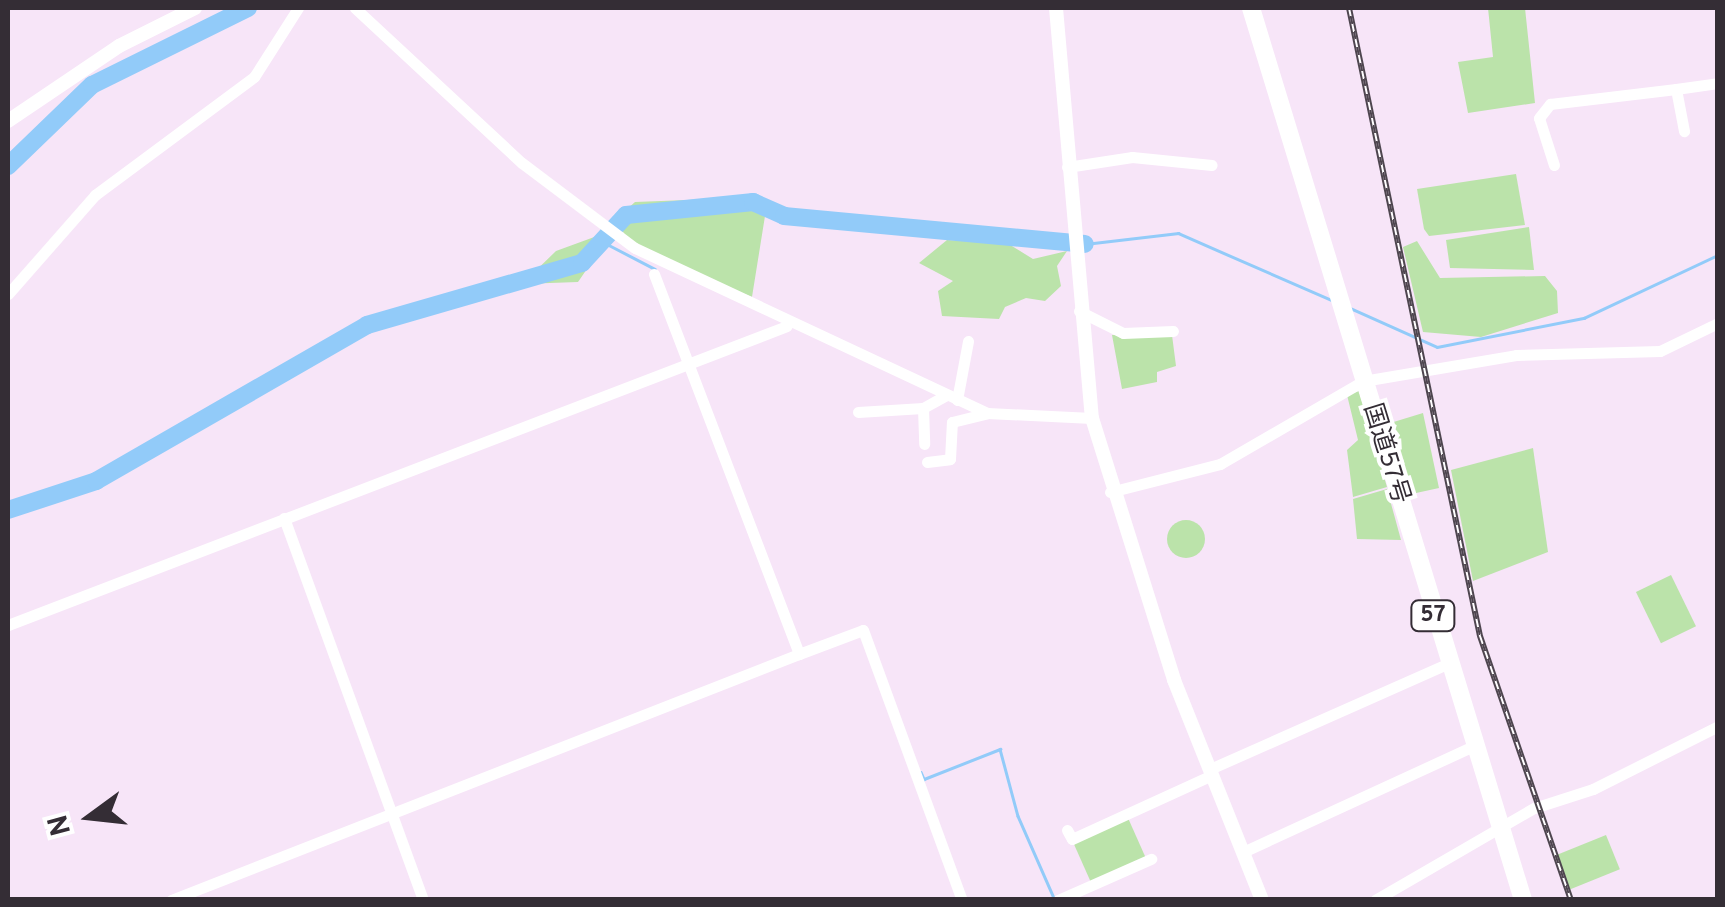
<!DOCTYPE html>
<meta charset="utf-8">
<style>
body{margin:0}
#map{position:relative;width:1725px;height:907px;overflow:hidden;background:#f7e5f8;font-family:Overpass,"Noto Sans JP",sans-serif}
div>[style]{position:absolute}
.green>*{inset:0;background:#bbe3aa;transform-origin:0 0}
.round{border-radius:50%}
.stream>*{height:2.5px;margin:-1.25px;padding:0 1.25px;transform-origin:1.25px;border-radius:1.25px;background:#92cbf9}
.river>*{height:18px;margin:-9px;padding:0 9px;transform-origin:9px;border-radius:9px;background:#92cbf9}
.minor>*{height:11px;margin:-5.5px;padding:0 5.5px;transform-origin:5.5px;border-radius:5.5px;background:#fff}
.tertiary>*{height:14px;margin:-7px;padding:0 7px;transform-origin:7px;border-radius:7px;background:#fff}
.trunk>*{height:18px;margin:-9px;padding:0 9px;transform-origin:9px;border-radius:9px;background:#fff}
.rail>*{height:6px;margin-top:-3px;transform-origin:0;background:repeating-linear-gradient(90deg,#fff 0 8px,#4e464f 0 16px);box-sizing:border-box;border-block:2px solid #4e464f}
span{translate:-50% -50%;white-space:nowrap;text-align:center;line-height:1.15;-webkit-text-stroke:8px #fff;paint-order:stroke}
.shield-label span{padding:2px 8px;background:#fff;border:2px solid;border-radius:8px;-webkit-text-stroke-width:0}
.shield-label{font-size:22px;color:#342d35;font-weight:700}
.street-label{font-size:25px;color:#342d35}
.frame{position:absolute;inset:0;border:10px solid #342d35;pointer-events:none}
.north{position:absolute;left:40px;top:767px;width:100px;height:100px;-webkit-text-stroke:8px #fff;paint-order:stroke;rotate:255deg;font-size:28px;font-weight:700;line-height:40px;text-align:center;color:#342d35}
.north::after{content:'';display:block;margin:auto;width:35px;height:45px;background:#342d35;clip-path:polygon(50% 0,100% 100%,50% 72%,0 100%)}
</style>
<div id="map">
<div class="green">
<i style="clip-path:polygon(1488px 8px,1525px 8px,1535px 103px,1468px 113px,1458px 62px,1493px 57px)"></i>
<i style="clip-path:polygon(1516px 174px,1525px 225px,1429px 236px,1424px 229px,1417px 189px)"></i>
<i style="clip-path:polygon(739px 198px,765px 216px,752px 297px,635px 251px,618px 224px,578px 282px,522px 284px,556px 251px,597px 236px,635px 202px)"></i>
<i style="clip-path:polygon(1529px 227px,1534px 270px,1450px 268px,1446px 240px)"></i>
<i style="clip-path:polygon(947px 240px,1007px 243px,1033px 259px,1067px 251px,1057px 266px,1061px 286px,1045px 301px,1026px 298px,1005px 307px,999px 319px,942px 316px,938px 291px,953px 281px,919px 263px)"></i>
<i style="clip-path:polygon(1417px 241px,1440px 278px,1545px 276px,1557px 291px,1558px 313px,1481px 337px,1423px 332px,1403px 247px)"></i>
<i style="clip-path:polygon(1112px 335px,1172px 335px,1176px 366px,1157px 372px,1157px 382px,1122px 389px)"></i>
<i style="clip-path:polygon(1359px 391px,1387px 487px,1353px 497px,1347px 450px,1358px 440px,1347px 395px)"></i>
<i style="clip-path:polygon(1423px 413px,1439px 488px,1407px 495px,1387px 424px)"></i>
<i style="clip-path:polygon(1533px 448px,1548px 552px,1473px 581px,1451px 470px)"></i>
<i style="clip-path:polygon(1387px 489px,1401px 540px,1357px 539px,1353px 499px)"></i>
<i class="round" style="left:1167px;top:520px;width:38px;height:38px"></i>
<i style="left:1671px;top:575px;width:57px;height:39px;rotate:64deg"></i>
<i style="left:1128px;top:818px;width:43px;height:60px;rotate:66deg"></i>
<i style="left:1606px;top:835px;width:37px;height:54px;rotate:68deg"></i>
</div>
<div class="stream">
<i style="left:607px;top:244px;width:54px;rotate:27.5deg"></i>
<i style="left:1085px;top:244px;width:94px;rotate:-6.7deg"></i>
<i style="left:1178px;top:233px;width:170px;rotate:23.6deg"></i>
<i style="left:1350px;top:308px;width:95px;rotate:24.1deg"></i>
<i style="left:1437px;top:347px;width:150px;rotate:-11.2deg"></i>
<i style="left:1584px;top:318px;width:148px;rotate:-25.2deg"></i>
<i style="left:921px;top:772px;width:8px;rotate:67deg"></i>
<i style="left:924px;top:779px;width:82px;rotate:-21.5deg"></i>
<i style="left:1000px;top:749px;width:69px;rotate:75deg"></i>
<i style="left:1018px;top:816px;width:90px;rotate:66.3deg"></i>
</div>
<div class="river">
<i style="left:8px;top:166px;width:117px;rotate:-44deg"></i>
<i style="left:92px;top:85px;width:174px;rotate:-26.3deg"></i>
<i style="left:8px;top:510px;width:93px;rotate:-18.2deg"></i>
<i style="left:96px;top:481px;width:313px;rotate:-29.9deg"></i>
<i style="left:367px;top:325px;width:224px;rotate:-16.1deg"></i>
<i style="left:582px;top:263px;width:65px;rotate:-47.5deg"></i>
<i style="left:626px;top:215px;width:128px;rotate:-5.8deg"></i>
<i style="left:753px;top:202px;width:34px;rotate:24deg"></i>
<i style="left:784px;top:216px;width:302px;rotate:5.3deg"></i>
</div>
<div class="minor">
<i style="left:355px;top:8px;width:228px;rotate:42.9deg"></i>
<i style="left:522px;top:163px;width:141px;rotate:37deg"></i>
<i style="left:635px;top:248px;width:389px;rotate:25.1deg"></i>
<i style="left:987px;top:413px;width:105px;rotate:2.7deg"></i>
<i style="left:1676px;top:89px;width:42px;rotate:-8.1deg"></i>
<i style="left:1554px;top:165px;width:49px;rotate:-107.7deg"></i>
<i style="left:1539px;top:118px;width:18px;rotate:-52deg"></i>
<i style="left:1550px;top:104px;width:127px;rotate:-6.8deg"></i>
<i style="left:1676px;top:89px;width:43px;rotate:79.2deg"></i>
<i style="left:1067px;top:167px;width:66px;rotate:-8.7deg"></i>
<i style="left:1132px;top:157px;width:80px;rotate:5.7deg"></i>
<i style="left:654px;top:274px;width:407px;rotate:69.1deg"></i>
<i style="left:799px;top:654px;width:68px;rotate:-20.6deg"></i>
<i style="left:863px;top:630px;width:288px;rotate:69.9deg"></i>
<i style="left:8px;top:294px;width:132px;rotate:-48.7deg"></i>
<i style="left:95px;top:195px;width:198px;rotate:-36.6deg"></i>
<i style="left:254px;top:77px;width:82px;rotate:-57.5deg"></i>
<i style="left:1079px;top:311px;width:49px;rotate:26.6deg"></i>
<i style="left:1123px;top:333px;width:50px;rotate:-2.3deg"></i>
<i style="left:957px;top:400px;width:60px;rotate:-79.4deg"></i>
<i style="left:923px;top:408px;width:36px;rotate:88deg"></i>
<i style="left:858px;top:412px;width:65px;rotate:-3.5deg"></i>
<i style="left:923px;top:408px;width:26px;rotate:-29deg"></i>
<i style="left:927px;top:462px;width:23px;rotate:-7deg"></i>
<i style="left:950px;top:459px;width:37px;rotate:-87deg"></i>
<i style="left:952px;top:422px;width:36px;rotate:-14deg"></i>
<i style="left:1110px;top:492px;width:114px;rotate:-14.3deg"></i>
<i style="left:1220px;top:464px;width:165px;rotate:-30.1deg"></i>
<i style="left:1363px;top:381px;width:155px;rotate:-9.6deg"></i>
<i style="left:1516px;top:355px;width:144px;rotate:-1.6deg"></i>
<i style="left:1660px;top:351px;width:64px;rotate:-25.8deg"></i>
<i style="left:284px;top:518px;width:407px;rotate:70deg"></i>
<i style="left:8px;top:625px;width:834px;rotate:-21deg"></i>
<i style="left:1210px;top:769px;width:259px;rotate:-23.9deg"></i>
<i style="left:1067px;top:830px;width:10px;rotate:61deg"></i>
<i style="left:1072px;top:839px;width:154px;rotate:-24.6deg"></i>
<i style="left:1243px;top:852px;width:253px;rotate:-24.7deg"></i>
<i style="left:171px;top:900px;width:674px;rotate:-21.39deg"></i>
<i style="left:1058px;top:900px;width:102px;rotate:-23.8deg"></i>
<i style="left:1375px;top:900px;width:184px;rotate:-30.1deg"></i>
<i style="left:1534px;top:808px;width:62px;rotate:-17.9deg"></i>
<i style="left:1593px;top:789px;width:140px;rotate:-26.7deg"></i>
</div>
<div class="tertiary">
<i style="left:1056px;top:8px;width:412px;rotate:85deg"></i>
<i style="left:1092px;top:418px;width:275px;rotate:72.6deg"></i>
<i style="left:1174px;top:680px;width:237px;rotate:68.2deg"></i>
<i style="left:8px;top:121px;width:134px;rotate:-34deg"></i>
<i style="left:119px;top:46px;width:85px;rotate:-26.6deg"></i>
</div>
<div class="trunk">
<i style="left:1251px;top:8px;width:933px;rotate:73.04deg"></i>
</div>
<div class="rail">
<i style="left:1349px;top:8px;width:642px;rotate:78.22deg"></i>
<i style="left:1480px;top:636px;width:279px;rotate:71deg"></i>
</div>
<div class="shield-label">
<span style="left:1433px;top:616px">57</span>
</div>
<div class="street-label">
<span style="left:1385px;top:454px;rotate:73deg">国道57号</span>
</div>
<div class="frame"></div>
<div class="north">N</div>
</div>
